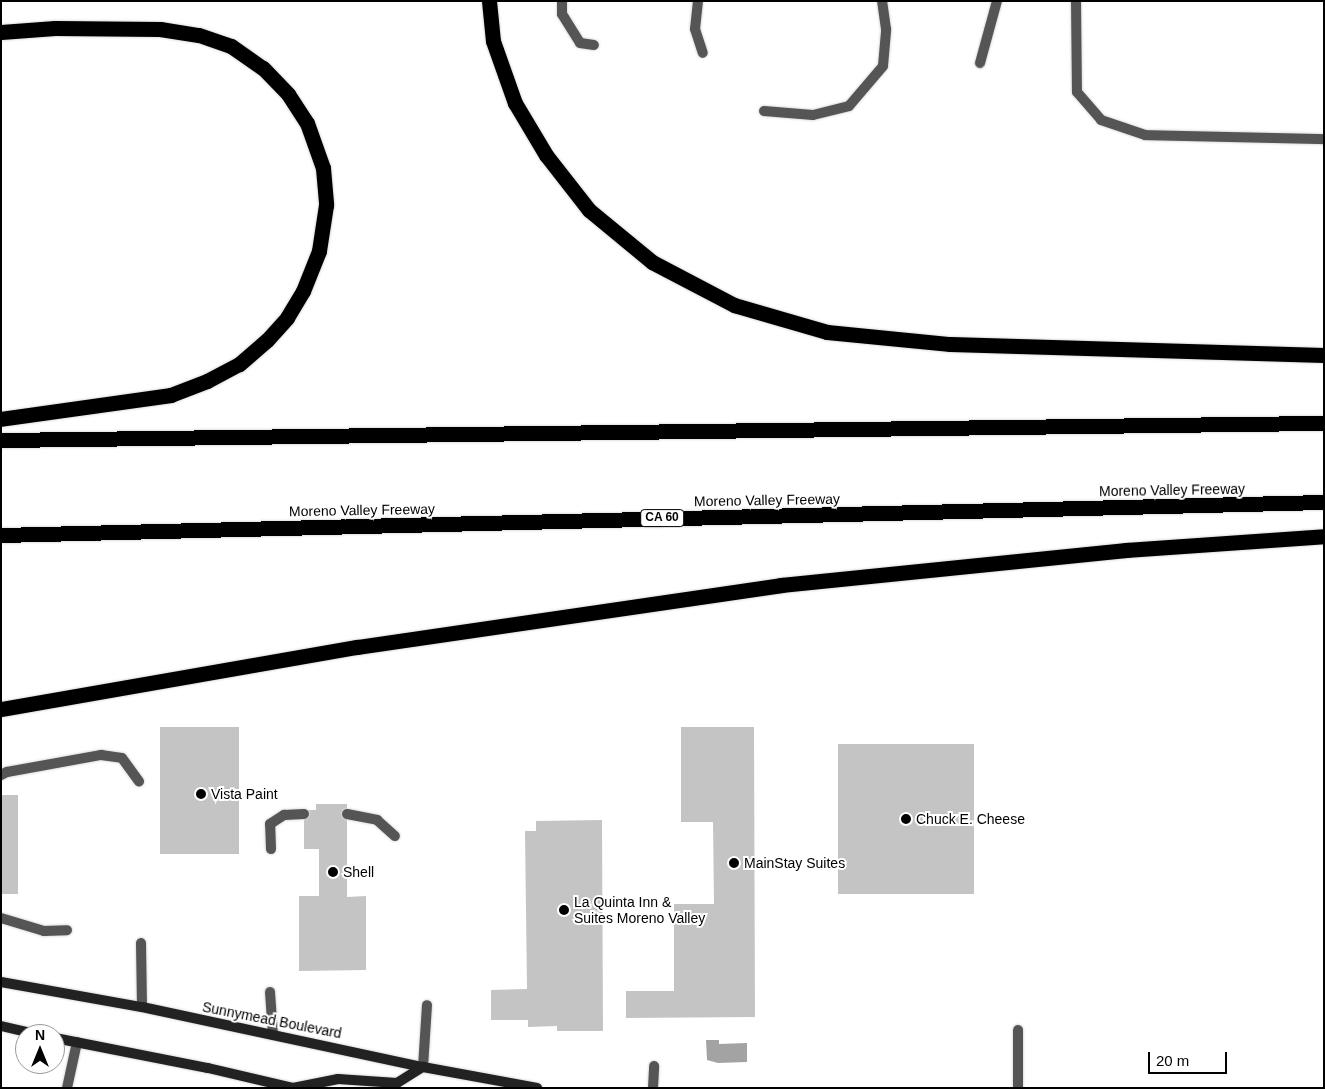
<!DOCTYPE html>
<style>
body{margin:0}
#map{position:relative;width:1325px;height:1089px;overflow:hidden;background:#fff;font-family:Arial,sans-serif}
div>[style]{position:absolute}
.water>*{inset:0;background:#a3a3a3}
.building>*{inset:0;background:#c4c4c4;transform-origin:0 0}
.roads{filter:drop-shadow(0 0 1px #dbdbdb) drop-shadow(0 0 1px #dbdbdb)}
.lane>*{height:10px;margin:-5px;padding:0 5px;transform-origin:5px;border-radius:5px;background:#555}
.secondary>*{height:10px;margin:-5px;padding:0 5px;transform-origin:5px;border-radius:5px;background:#222}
.highway>*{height:15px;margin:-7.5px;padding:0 7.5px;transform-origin:7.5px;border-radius:7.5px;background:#000}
.dots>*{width:14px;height:14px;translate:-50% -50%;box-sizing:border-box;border:2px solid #fff;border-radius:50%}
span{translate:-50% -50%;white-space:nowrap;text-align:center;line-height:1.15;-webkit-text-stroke:4px #fff;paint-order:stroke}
.shield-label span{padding:1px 4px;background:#fff;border:1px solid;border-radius:4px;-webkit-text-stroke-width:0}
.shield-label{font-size:12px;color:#000;font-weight:700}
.street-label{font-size:14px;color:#000}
.poi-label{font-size:14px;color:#000}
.left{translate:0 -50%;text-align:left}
.frame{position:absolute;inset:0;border:2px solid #000;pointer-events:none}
.north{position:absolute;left:15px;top:1024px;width:50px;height:50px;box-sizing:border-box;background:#fff;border:1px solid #999;border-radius:50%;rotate:0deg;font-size:14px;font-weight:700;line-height:20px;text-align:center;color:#000}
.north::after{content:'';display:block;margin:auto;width:18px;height:22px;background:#000;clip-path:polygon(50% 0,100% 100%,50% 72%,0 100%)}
.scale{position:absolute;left:1148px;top:1052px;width:79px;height:22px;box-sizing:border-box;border:2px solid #000;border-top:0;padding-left:6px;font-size:15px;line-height:18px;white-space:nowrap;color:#000;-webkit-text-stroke:4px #fff;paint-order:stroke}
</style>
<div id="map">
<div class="water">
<i style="clip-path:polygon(706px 1040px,719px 1040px,719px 1044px,747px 1043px,747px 1062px,718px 1063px,707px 1060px)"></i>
</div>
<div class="building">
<i style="left:239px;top:727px;width:127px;height:79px;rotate:90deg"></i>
<i style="clip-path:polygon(681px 727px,754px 727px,755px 1017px,626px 1018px,626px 991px,674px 991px,674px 904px,714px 904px,713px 822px,681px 822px)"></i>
<i style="left:838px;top:744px;width:136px;height:150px"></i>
<i style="left:1px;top:795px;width:17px;height:99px"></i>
<i style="clip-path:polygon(316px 804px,347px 804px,347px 897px,366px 896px,366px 970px,299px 971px,299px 896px,319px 896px,319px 849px,304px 849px,304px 810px,316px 810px)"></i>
<i style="clip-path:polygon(602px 820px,603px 1031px,557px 1031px,557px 1026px,528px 1027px,528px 1020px,491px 1020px,491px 990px,527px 989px,525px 831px,536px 831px,536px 821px)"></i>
</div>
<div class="roads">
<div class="lane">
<i style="left:562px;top:1px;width:13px;rotate:90deg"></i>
<i style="left:562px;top:14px;width:34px;rotate:58deg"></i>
<i style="left:580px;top:43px;width:14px;rotate:8deg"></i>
<i style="left:698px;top:1px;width:28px;rotate:96deg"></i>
<i style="left:695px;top:29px;width:25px;rotate:72deg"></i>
<i style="left:1076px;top:1px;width:91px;rotate:89.4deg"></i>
<i style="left:1077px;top:92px;width:37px;rotate:49deg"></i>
<i style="left:1101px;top:120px;width:46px;rotate:18.8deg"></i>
<i style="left:1145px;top:135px;width:179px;rotate:1.3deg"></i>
<i style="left:980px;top:63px;width:64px;rotate:-74.7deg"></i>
<i style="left:764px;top:111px;width:49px;rotate:4.7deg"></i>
<i style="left:813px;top:115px;width:37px;rotate:-14deg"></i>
<i style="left:849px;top:106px;width:52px;rotate:-49.6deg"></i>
<i style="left:883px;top:66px;width:37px;rotate:-85deg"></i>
<i style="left:886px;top:29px;width:28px;rotate:-98deg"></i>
<i style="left:1px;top:775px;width:7px;rotate:-27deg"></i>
<i style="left:7px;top:772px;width:96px;rotate:-10.3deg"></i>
<i style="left:101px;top:755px;width:21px;rotate:8deg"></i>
<i style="left:122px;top:758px;width:29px;rotate:54deg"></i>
<i style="left:347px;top:814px;width:31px;rotate:11deg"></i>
<i style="left:377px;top:820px;width:24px;rotate:42deg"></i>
<i style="left:271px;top:849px;width:25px;rotate:-92deg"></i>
<i style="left:270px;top:824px;width:17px;rotate:-33deg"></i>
<i style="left:284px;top:815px;width:20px;rotate:-3deg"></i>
<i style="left:1px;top:918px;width:45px;rotate:16.8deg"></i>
<i style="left:44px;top:931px;width:23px;rotate:-2deg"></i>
<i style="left:141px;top:943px;width:64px;rotate:89.1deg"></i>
<i style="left:270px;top:992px;width:43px;rotate:86deg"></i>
<i style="left:1018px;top:1030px;width:58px;rotate:90deg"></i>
<i style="left:423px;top:1067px;width:62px;rotate:-86.3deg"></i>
<i style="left:67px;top:1088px;width:47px;rotate:-77.7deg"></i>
<i style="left:653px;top:1088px;width:22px;rotate:-87deg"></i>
</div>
<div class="secondary">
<i style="left:1px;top:982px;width:143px;rotate:10.1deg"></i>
<i style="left:142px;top:1007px;width:287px;rotate:12.1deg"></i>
<i style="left:423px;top:1067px;width:116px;rotate:10.4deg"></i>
<i style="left:1px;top:1026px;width:37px;rotate:13deg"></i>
<i style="left:55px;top:1038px;width:156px;rotate:11.1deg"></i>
<i style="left:208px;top:1068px;width:87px;rotate:13.2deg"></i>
<i style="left:293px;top:1088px;width:46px;rotate:-11.3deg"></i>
<i style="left:338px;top:1079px;width:59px;rotate:3.9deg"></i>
<i style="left:397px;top:1083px;width:31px;rotate:-32deg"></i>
</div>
<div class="highway">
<i style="left:489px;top:1px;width:40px;rotate:84.3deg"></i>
<i style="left:493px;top:41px;width:66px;rotate:70.5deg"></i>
<i style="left:515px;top:103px;width:61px;rotate:59.2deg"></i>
<i style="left:546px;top:155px;width:70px;rotate:52deg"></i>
<i style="left:589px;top:210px;width:82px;rotate:39.5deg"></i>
<i style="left:652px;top:262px;width:93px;rotate:27.7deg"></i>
<i style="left:734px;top:305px;width:97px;rotate:16.2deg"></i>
<i style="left:827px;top:332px;width:124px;rotate:5.6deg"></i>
<i style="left:950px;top:344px;width:374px;rotate:1.7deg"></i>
<i style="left:1px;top:32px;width:54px;rotate:-4.2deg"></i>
<i style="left:55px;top:28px;width:105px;rotate:0.5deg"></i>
<i style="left:160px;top:29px;width:39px;rotate:9deg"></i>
<i style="left:199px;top:35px;width:34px;rotate:19deg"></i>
<i style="left:231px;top:46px;width:39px;rotate:35deg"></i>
<i style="left:263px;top:68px;width:36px;rotate:46deg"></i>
<i style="left:288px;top:94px;width:35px;rotate:57deg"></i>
<i style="left:307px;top:123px;width:48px;rotate:70.4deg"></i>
<i style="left:323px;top:168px;width:37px;rotate:85deg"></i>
<i style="left:326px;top:205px;width:47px;rotate:98.7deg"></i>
<i style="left:319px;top:251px;width:43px;rotate:111.8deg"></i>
<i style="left:303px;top:291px;width:31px;rotate:121deg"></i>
<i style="left:287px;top:318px;width:30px;rotate:132deg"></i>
<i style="left:267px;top:340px;width:37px;rotate:139deg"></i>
<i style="left:239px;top:364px;width:36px;rotate:152deg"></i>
<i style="left:207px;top:381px;width:39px;rotate:159deg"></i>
<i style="left:171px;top:395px;width:172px;rotate:172deg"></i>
<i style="left:1px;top:440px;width:1323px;rotate:-0.74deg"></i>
<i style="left:1px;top:535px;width:1323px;rotate:-1.43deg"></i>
<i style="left:1px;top:709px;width:361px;rotate:-9.9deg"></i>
<i style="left:357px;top:647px;width:429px;rotate:-8.3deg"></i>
<i style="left:781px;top:585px;width:347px;rotate:-5.8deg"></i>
<i style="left:1126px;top:550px;width:198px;rotate:-4deg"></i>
</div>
</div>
<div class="dots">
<i style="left:201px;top:794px;background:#000"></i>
<i style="left:906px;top:819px;background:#000"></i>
<i style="left:734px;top:863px;background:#000"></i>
<i style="left:333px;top:872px;background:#000"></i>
<i style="left:564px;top:910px;background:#000"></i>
</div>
<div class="shield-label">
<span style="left:662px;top:518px">CA 60</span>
</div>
<div class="street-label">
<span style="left:1172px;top:490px;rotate:-1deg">Moreno Valley Freeway</span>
<span style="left:767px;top:500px;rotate:-1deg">Moreno Valley Freeway</span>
<span style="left:362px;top:510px;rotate:-1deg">Moreno Valley Freeway</span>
<span style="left:272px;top:1020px;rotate:11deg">Sunnymead Boulevard</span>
</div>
<div class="poi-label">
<span class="left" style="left:211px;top:794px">Vista Paint</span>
<span class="left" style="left:916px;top:819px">Chuck E. Cheese</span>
<span class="left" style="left:744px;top:863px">MainStay Suites</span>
<span class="left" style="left:343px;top:872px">Shell</span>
<span class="left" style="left:574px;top:910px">La Quinta Inn &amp;<br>Suites Moreno Valley</span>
</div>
<div class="frame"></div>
<div class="north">N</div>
<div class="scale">20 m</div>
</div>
